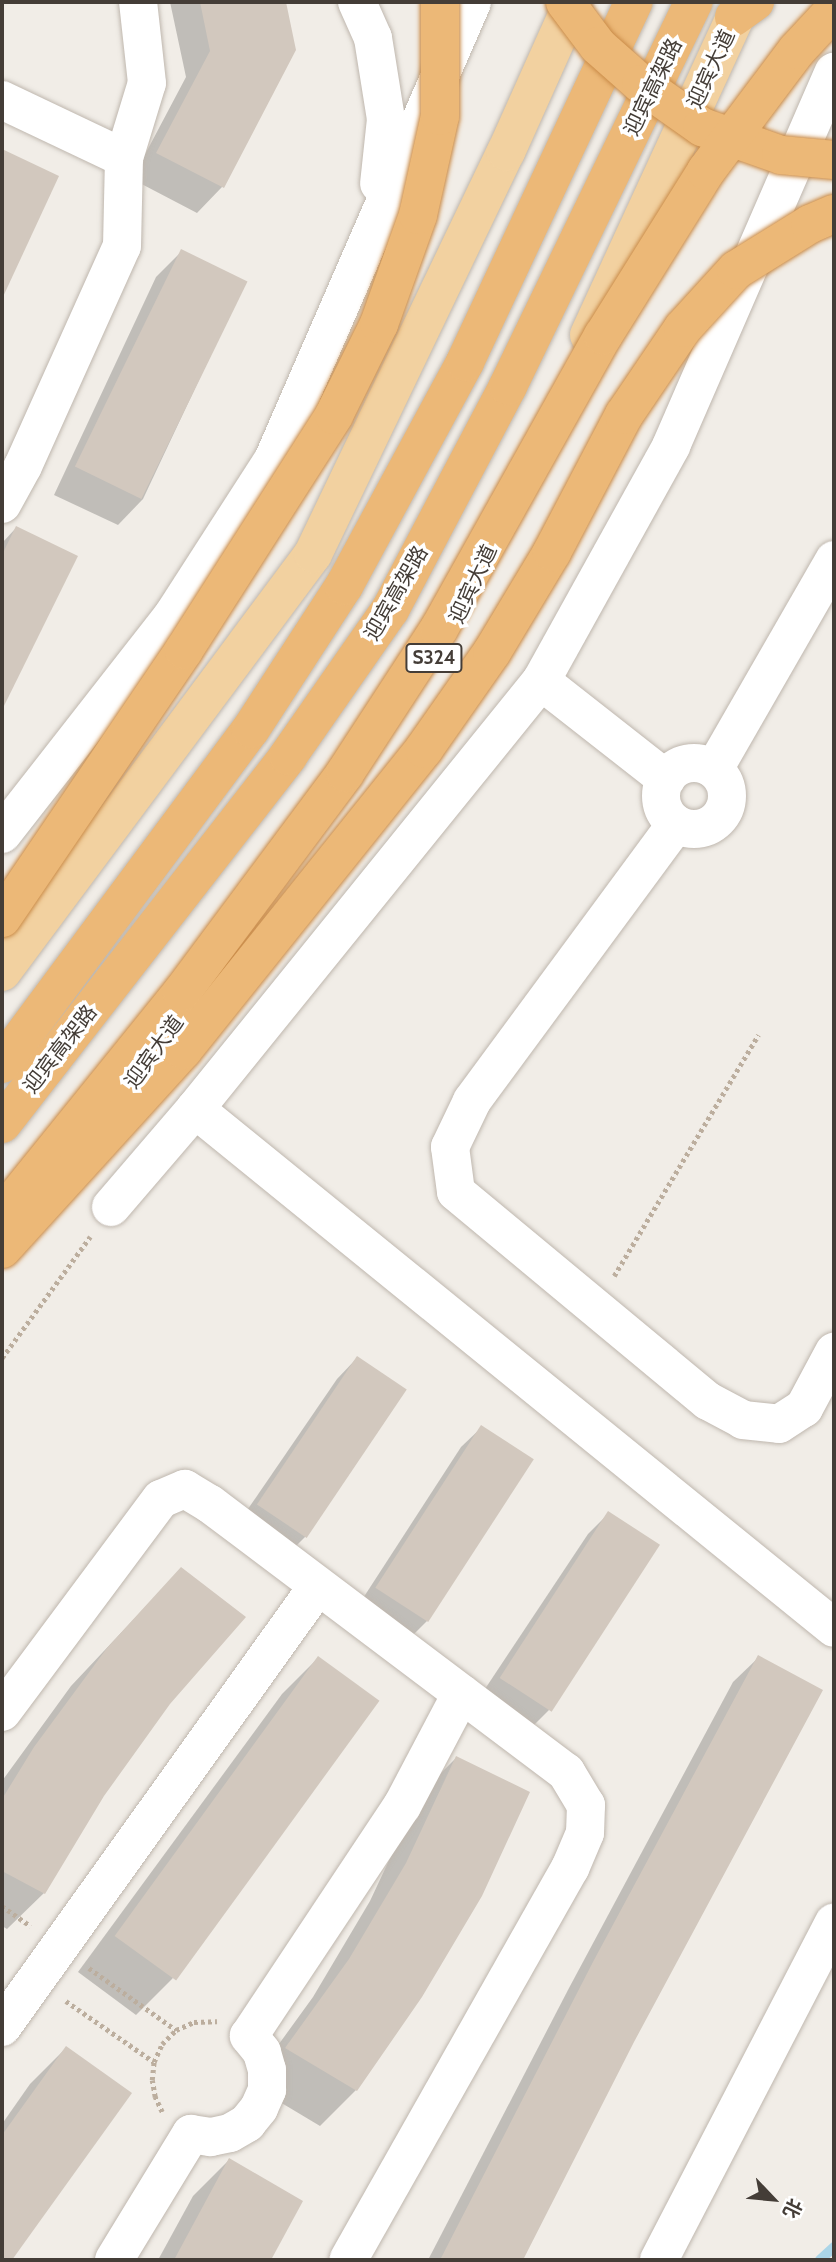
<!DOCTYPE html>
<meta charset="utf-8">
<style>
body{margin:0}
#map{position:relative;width:836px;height:2262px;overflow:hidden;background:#f1ede7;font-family:Cabin,"Noto Sans SC",sans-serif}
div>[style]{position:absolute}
.shadow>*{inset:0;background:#0003}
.stream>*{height:10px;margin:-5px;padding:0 5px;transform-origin:5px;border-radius:5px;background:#abd5e7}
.building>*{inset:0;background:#d2c8be;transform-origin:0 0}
.path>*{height:4.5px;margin-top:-2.25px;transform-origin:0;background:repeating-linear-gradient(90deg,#bcae9e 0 3.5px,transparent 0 7px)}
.roads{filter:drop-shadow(0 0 2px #bfb7ae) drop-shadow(0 0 2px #bfb7ae)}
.minor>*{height:38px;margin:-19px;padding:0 19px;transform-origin:19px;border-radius:19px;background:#fff}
.minor>.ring{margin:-19px;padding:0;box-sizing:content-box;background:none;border:38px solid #fff;border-radius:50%}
.major>*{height:38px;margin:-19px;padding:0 19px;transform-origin:19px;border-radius:19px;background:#f2d1a0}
.highway>*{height:38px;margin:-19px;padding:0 19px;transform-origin:19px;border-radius:19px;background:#ecb877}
.bridges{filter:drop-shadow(0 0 2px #ca8c49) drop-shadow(0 0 2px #ca8c49)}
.highway-bridge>*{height:38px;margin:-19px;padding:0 19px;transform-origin:19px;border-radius:19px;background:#ecb877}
span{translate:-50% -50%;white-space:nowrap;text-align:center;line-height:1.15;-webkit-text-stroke:7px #fff;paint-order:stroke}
.shield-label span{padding:2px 5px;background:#fff;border:2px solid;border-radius:5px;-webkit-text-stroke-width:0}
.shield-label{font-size:19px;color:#443d37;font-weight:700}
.street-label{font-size:21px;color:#443d37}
.frame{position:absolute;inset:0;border:4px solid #443d37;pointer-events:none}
.north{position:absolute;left:738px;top:2164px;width:70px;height:70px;-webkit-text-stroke:5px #fff;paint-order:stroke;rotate:116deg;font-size:19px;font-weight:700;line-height:28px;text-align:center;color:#443d37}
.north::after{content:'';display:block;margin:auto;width:24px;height:32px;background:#443d37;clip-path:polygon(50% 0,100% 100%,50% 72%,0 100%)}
</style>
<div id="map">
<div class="shadow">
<i style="clip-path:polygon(170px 2px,284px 2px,294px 50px,222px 187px,197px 213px,132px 179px,186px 77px)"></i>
<i style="clip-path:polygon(2px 150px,57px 177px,2px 295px)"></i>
<i style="clip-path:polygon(181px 252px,245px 282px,143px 499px,118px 525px,54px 495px,156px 277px)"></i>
<i style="clip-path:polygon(16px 528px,75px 557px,2px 706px,2px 543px)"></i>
<i style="clip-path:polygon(357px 1358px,305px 1537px,284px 1558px,237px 1525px,337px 1379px)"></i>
<i style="clip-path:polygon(482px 1427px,427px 1621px,407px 1641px,356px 1609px,461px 1447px)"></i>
<i style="clip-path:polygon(608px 1514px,549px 1710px,528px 1731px,479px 1698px,588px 1534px)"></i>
<i style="clip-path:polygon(181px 1569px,169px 1703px,103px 1795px,44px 1893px,7px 1929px,2px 1926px,2px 1781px,71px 1686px)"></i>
<i style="clip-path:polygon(759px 1657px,632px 2041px,521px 2260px,428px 2260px,569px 1988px,733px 1682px)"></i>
<i style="clip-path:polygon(318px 1658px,376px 1701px,172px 1979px,136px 2015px,78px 1972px,282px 1694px)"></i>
<i style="clip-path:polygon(456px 1758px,356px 2090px,320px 2126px,250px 2084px,313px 1997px,370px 1901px,420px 1794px)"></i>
<i style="clip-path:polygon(66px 2048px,130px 2094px,10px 2260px,2px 2260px,2px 2124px,30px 2084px)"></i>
<i style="clip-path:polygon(229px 2160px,301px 2201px,269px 2260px,158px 2260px,193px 2196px)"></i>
</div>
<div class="stream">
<i style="left:820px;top:2260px;width:19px;rotate:-43deg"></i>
</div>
<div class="building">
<i style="clip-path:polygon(200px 2px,286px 2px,296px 50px,224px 188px,156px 153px,210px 51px)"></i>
<i style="clip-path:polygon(2px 149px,59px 176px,2px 299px)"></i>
<i style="left:181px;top:249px;width:74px;height:242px;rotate:26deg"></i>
<i style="clip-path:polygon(16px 526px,78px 556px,2px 710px,2px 555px)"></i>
<i style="left:357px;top:1356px;width:60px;height:179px;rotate:34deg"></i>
<i style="left:481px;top:1425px;width:63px;height:194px;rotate:33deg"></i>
<i style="left:608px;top:1511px;width:62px;height:199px;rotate:33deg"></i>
<i style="clip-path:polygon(181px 1567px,246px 1617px,170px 1704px,104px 1796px,45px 1894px,2px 1871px,2px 1799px,34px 1747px,107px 1648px)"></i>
<i style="clip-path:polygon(758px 1655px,823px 1690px,634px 2042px,523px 2260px,440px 2260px,594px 1960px)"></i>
<i style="left:318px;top:1656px;width:76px;height:346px;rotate:36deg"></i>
<i style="clip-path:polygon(456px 1756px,530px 1792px,482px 1896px,422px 1997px,357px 2091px,285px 2048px,349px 1959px,406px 1863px)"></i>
<i style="clip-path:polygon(66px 2046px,132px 2093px,12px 2260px,2px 2260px,2px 2135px)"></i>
<i style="clip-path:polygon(229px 2158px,303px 2201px,271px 2260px,174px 2260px)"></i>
</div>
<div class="path">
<i style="left:614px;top:1276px;width:281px;rotate:-59.1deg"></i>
<i style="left:2px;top:1358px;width:150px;rotate:-54deg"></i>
<i style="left:2px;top:1906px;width:35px;rotate:35deg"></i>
<i style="left:89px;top:1968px;width:107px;rotate:35.5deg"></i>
<i style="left:66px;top:2001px;width:107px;rotate:34.7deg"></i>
<i style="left:162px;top:2112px;width:17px;rotate:-115deg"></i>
<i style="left:155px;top:2097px;width:17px;rotate:-100deg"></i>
<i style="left:152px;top:2080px;width:18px;rotate:-84deg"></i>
<i style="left:154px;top:2062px;width:20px;rotate:-66deg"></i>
<i style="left:162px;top:2044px;width:20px;rotate:-45deg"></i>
<i style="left:176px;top:2030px;width:20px;rotate:-24deg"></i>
<i style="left:194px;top:2022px;width:23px;rotate:-2deg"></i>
</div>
<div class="roads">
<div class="minor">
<i style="left:357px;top:2px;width:39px;rotate:66deg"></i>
<i style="left:373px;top:38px;width:82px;rotate:80.9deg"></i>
<i style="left:386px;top:119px;width:65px;rotate:96.1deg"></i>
<i style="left:2px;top:100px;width:135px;rotate:25.4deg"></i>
<i style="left:2px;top:504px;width:43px;rotate:-61.1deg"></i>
<i style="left:23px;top:466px;width:241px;rotate:-65.8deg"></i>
<i style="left:122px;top:246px;width:88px;rotate:-88.7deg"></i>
<i style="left:124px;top:158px;width:78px;rotate:-73deg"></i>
<i style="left:147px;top:83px;width:81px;rotate:-96.3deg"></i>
<i style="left:541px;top:681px;width:159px;rotate:38.1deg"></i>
<i class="ring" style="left:661px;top:763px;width:28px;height:28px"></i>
<i style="left:714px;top:769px;width:241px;rotate:-60.1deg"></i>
<i style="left:676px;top:824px;width:344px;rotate:126.4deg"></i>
<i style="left:472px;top:1101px;width:51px;rotate:115.6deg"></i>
<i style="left:450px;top:1147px;width:45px;rotate:82.4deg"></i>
<i style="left:456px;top:1192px;width:327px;rotate:39.7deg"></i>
<i style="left:708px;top:1401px;width:40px;rotate:28deg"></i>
<i style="left:743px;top:1420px;width:36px;rotate:6deg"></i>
<i style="left:779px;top:1424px;width:30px;rotate:-33deg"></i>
<i style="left:804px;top:1408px;width:64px;rotate:-61.8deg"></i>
<i style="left:2px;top:834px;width:278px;rotate:-52deg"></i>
<i style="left:173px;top:615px;width:184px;rotate:-57.2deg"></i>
<i style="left:273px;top:460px;width:499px;rotate:-66.5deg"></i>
<i style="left:195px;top:1109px;width:823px;rotate:39.08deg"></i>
<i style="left:111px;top:1207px;width:129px;rotate:-49.4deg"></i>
<i style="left:195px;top:1109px;width:550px;rotate:-51.05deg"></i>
<i style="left:541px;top:681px;width:269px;rotate:-61deg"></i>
<i style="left:671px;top:446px;width:408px;rotate:-66.5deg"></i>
<i style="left:2px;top:1712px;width:266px;rotate:-53.3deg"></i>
<i style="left:161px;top:1499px;width:26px;rotate:-23deg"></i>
<i style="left:185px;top:1489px;width:29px;rotate:31deg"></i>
<i style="left:210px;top:1504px;width:446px;rotate:37deg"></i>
<i style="left:566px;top:1772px;width:39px;rotate:59deg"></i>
<i style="left:586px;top:1805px;width:28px;rotate:92deg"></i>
<i style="left:585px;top:1833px;width:38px;rotate:113deg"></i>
<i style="left:570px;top:1868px;width:450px;rotate:119.5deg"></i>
<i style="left:2px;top:2027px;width:541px;rotate:-54.4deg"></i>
<i style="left:114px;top:2260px;width:148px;rotate:-58.6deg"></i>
<i style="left:191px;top:2134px;width:20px;rotate:9deg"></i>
<i style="left:211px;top:2137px;width:19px;rotate:-12deg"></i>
<i style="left:230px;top:2133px;width:20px;rotate:-30deg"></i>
<i style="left:247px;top:2123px;width:19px;rotate:-51deg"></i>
<i style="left:259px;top:2108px;width:20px;rotate:-66deg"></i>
<i style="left:267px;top:2090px;width:20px;rotate:-90deg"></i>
<i style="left:267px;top:2070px;width:19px;rotate:-106deg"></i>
<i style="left:262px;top:2052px;width:21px;rotate:-129deg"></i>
<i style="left:249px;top:2036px;width:276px;rotate:-56.4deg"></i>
<i style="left:402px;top:1806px;width:127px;rotate:-62.2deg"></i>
<i style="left:659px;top:2260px;width:380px;rotate:-62.6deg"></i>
</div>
<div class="major">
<i style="left:589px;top:335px;width:366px;rotate:-65.3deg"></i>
<i style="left:2px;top:972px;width:521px;rotate:-53.35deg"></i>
<i style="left:313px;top:554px;width:446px;rotate:-64.4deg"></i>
<i style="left:506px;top:152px;width:164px;rotate:-65.9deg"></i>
</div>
<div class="highway">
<i style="left:734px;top:17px;width:26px;rotate:-36deg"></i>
<i style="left:2px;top:1064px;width:417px;rotate:-53.4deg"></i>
<i style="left:251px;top:729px;width:171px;rotate:-57deg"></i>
<i style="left:344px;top:586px;width:255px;rotate:-61.6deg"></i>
<i style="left:465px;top:362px;width:398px;rotate:-64.9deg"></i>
<i style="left:2px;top:1124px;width:466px;rotate:-52.1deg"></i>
<i style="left:288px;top:756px;width:178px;rotate:-55.1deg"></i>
<i style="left:390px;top:610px;width:253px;rotate:-62.2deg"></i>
<i style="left:508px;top:386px;width:427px;rotate:-64.2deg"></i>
</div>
</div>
<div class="bridges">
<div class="highway-bridge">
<i style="left:565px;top:2px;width:55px;rotate:53.1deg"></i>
<i style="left:598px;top:46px;width:57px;rotate:41.5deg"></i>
<i style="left:641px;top:84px;width:75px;rotate:35.2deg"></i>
<i style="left:702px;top:127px;width:84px;rotate:19.5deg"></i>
<i style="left:781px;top:155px;width:53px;rotate:5.4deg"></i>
<i style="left:2px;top:918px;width:324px;rotate:-55.8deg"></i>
<i style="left:184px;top:650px;width:279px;rotate:-57.4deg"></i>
<i style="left:334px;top:415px;width:102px;rotate:-63.7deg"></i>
<i style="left:379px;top:324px;width:116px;rotate:-70.3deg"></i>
<i style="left:418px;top:215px;width:101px;rotate:-77.5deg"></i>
<i style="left:440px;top:116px;width:114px;rotate:-90deg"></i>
<i style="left:2px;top:1215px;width:287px;rotate:-51.1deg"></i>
<i style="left:182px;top:992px;width:273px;rotate:-53.3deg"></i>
<i style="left:345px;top:773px;width:172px;rotate:-56.9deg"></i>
<i style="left:439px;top:629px;width:336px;rotate:-60.8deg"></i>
<i style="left:603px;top:336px;width:195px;rotate:-58deg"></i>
<i style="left:706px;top:171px;width:151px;rotate:-53.1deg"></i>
<i style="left:797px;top:50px;width:54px;rotate:-47.2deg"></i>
<i style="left:2px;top:1249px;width:269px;rotate:-47.7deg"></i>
<i style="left:183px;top:1050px;width:386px;rotate:-51.3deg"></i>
<i style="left:424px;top:749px;width:118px;rotate:-55deg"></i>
<i style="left:492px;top:652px;width:117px;rotate:-59deg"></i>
<i style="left:552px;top:552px;width:155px;rotate:-62.3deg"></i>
<i style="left:624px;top:415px;width:105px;rotate:-55.9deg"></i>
<i style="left:683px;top:328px;width:79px;rotate:-47.6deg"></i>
<i style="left:736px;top:270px;width:87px;rotate:-31.9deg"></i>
<i style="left:810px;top:224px;width:26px;rotate:-23deg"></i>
</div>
</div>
<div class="shield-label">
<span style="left:434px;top:658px">S324</span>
</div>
<div class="street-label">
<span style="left:711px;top:69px;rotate:-65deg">迎宾大道</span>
<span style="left:653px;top:87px;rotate:-64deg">迎宾高架路</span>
<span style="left:473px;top:584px;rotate:-65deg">迎宾大道</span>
<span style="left:396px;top:593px;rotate:-60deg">迎宾高架路</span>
<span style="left:60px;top:1049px;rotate:-52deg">迎宾高架路</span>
<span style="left:154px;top:1052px;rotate:-54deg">迎宾大道</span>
</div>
<div class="frame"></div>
<div class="north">北</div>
</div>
